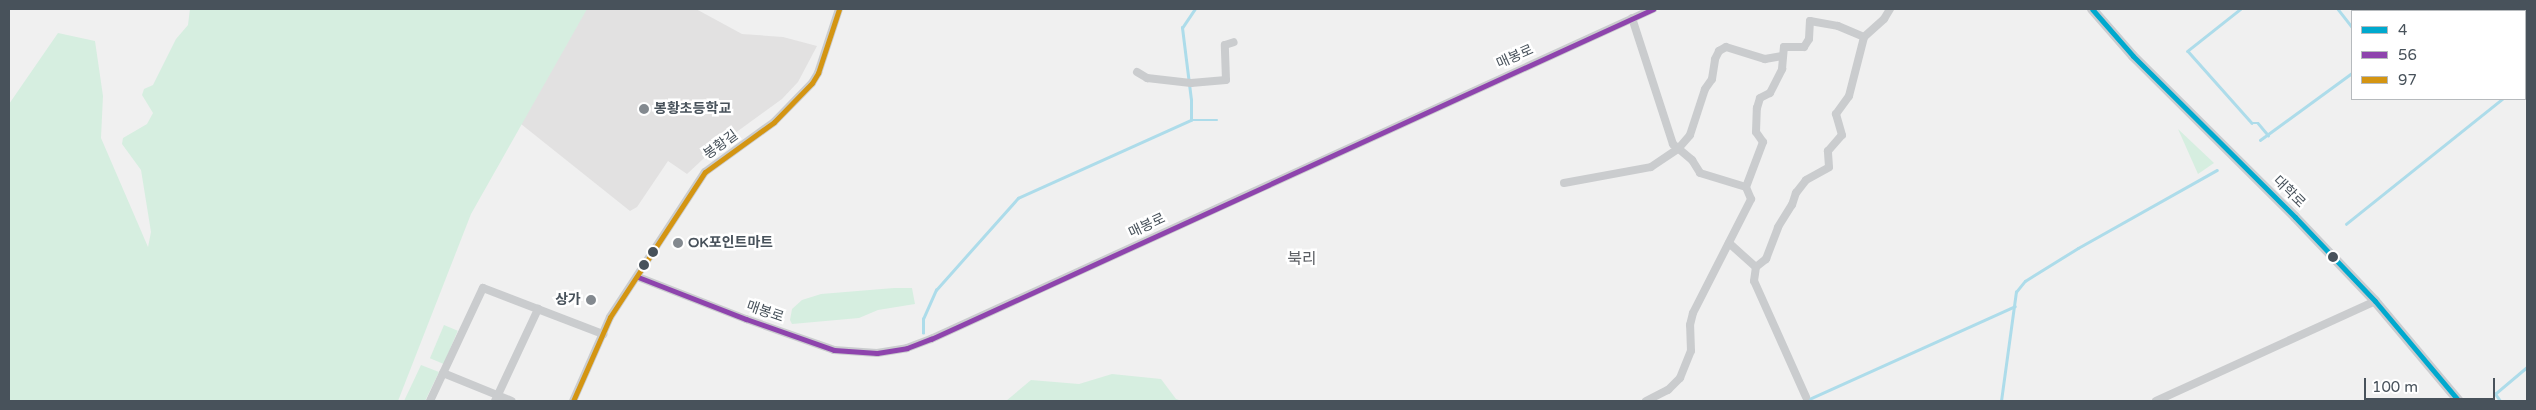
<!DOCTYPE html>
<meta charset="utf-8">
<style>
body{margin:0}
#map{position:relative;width:2536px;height:410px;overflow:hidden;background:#f0f0f0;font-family:"Varela Round","Noto Sans KR",sans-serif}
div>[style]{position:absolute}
.education>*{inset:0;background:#e2e1e1}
.green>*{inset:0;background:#d6eee0;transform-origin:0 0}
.stream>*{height:2.5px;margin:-1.25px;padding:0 1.25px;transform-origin:1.25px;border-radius:1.25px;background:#addcea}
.minor>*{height:8px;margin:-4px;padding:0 4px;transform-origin:4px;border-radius:4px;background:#caccce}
.secondary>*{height:10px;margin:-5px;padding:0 5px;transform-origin:5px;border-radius:5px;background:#cbcccf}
.bus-1>*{height:5px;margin:-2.5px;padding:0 2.5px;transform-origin:2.5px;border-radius:2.5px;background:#00a9ce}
.bus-2>*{height:5px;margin:-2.5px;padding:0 2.5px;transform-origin:2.5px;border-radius:2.5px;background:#8e44ad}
.bus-3>*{height:5px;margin:-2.5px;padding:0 2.5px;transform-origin:2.5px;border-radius:2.5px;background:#d49512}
.dots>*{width:14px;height:14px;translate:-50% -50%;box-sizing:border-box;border:2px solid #fff;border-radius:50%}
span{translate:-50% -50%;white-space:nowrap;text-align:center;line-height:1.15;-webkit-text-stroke:5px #fff;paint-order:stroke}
.street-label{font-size:14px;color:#48525b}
.poi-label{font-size:14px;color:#48525b;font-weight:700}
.left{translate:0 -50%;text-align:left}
.right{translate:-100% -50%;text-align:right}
.quarter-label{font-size:16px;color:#5c5f64}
.frame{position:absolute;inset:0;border:10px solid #48525b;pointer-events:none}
.legend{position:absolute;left:2351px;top:10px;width:175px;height:90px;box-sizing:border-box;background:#fff;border:1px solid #b6babd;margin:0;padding:6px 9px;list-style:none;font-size:15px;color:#48525b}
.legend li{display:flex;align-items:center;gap:10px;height:25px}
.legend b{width:25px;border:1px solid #b6babd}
.scale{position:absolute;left:2364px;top:378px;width:131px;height:22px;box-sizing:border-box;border:2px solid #48525b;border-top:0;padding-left:6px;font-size:15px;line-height:18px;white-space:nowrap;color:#48525b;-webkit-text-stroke:4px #fff;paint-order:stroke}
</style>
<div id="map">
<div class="education">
<i style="clip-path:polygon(568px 9px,696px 9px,742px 34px,783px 37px,817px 46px,798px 82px,782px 99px,716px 147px,687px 174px,668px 161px,637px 207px,630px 211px,516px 120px)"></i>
</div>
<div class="green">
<i style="clip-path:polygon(190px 9px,587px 9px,471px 214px,398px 401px,9px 401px,9px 104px,58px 33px,95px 41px,103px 96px,101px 138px,148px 247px,151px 232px,141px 170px,122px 144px,123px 138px,147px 124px,153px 113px,142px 95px,144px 89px,153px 85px,176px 39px,188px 25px)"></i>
<i style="clip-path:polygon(2178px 129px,2214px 163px,2198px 174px)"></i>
<i style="clip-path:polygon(894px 288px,912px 288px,915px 304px,878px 310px,859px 318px,792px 324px,790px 320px,792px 309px,802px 300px,821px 294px)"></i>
<i style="left:444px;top:325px;width:15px;height:36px;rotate:23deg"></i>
<i style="clip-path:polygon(421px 365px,439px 372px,425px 401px,404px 401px)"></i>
<i style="clip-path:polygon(1112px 374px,1161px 379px,1176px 399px,1182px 401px,1006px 401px,1031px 380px,1079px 384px)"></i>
</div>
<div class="stream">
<i style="left:2241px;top:9px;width:68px;rotate:141.6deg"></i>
<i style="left:2188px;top:51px;width:96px;rotate:48.4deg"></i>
<i style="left:2252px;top:123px;width:6px"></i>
<i style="left:2258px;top:123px;width:16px;rotate:50deg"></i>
<i style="left:2338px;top:9px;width:23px;rotate:52deg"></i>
<i style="left:2435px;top:11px;width:4px;rotate:-27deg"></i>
<i style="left:2525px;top:81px;width:3px;rotate:-45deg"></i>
<i style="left:1191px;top:120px;width:20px;rotate:-90deg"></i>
<i style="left:1191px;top:100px;width:73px;rotate:-97.1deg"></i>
<i style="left:1182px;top:28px;width:23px;rotate:-56deg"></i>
<i style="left:2260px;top:140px;width:114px;rotate:-36.1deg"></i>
<i style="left:2346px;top:224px;width:200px;rotate:-38.7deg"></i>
<i style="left:923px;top:333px;width:14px;rotate:-90deg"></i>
<i style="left:923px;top:319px;width:32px;rotate:-66deg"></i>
<i style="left:936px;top:290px;width:123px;rotate:-48.3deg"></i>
<i style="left:1018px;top:198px;width:190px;rotate:-24.3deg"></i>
<i style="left:1191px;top:120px;width:26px"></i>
<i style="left:1805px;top:401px;width:230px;rotate:-24.3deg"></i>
<i style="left:2001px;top:401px;width:110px;rotate:-82.2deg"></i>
<i style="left:2016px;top:292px;width:14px;rotate:-51deg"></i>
<i style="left:2025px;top:281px;width:62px;rotate:-31.9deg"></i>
<i style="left:2078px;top:248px;width:159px;rotate:-29.3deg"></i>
<i style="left:2500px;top:401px;width:9px;rotate:-126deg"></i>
<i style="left:2495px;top:394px;width:42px;rotate:-40.2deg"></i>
</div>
<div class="minor">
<i style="left:1632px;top:18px;width:133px;rotate:72deg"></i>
<i style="left:1673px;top:144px;width:25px;rotate:40deg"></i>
<i style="left:1692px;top:160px;width:15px;rotate:58deg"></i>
<i style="left:1700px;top:173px;width:48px;rotate:16.9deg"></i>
<i style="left:1137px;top:72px;width:12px;rotate:31deg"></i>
<i style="left:1147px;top:78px;width:44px;rotate:6.5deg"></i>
<i style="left:1191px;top:83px;width:35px;rotate:-5deg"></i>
<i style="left:1226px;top:80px;width:35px;rotate:-92deg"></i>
<i style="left:1225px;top:45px;width:9px;rotate:-18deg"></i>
<i style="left:1564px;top:183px;width:88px;rotate:-10.4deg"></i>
<i style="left:1651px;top:167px;width:32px;rotate:-34deg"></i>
<i style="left:1678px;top:149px;width:18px;rotate:-49deg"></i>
<i style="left:1690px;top:135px;width:48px;rotate:-71.9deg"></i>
<i style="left:1705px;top:89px;width:12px;rotate:-55deg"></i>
<i style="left:1712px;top:79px;width:20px;rotate:-81deg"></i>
<i style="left:1715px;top:59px;width:9px;rotate:-63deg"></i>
<i style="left:1719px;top:51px;width:8px;rotate:-30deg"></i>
<i style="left:1726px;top:47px;width:41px;rotate:17.1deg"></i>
<i style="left:1765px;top:59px;width:17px;rotate:-10deg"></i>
<i style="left:1729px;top:243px;width:36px;rotate:42deg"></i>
<i style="left:638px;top:277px;width:116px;rotate:21.3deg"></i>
<i style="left:746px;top:319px;width:93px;rotate:19.4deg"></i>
<i style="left:834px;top:350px;width:43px;rotate:4deg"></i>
<i style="left:877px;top:353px;width:30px;rotate:-9deg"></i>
<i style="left:907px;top:348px;width:26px;rotate:-21deg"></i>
<i style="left:931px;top:339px;width:794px;rotate:-24.56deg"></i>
<i style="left:443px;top:373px;width:74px;rotate:22.1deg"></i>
<i style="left:1806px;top:397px;width:127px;rotate:-114.1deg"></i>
<i style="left:1754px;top:281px;width:14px;rotate:-82deg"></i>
<i style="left:1756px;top:267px;width:13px;rotate:-39deg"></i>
<i style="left:1766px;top:259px;width:34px;rotate:-69deg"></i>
<i style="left:1778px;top:227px;width:26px;rotate:-58deg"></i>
<i style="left:1792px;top:205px;width:13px;rotate:-72deg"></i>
<i style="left:1796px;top:193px;width:16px;rotate:-52deg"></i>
<i style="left:1806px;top:180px;width:26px;rotate:-29deg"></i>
<i style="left:1829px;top:167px;width:16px;rotate:-94deg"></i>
<i style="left:1828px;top:151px;width:21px;rotate:-49deg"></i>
<i style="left:1842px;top:135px;width:22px;rotate:-106deg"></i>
<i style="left:1836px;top:114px;width:22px;rotate:-54deg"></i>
<i style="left:1849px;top:96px;width:61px;rotate:-75.7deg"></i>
<i style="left:1864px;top:37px;width:27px;rotate:-42deg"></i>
<i style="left:1884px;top:19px;width:12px;rotate:-59deg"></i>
<i style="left:430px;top:401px;width:125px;rotate:-64.9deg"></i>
<i style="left:483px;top:288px;width:129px;rotate:21deg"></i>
<i style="left:495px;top:401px;width:102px;rotate:-64.9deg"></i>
<i style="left:573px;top:401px;width:92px;rotate:-66.2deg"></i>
<i style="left:610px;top:317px;width:173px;rotate:-56.8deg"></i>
<i style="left:705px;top:172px;width:85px;rotate:-35.9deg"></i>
<i style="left:774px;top:122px;width:54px;rotate:-45.7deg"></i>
<i style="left:812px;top:83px;width:12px;rotate:-59deg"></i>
<i style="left:818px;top:73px;width:67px;rotate:-71.8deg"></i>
<i style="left:1646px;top:401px;width:25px;rotate:-27deg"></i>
<i style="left:1668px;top:390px;width:17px;rotate:-45deg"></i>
<i style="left:1680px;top:378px;width:29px;rotate:-68deg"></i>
<i style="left:1691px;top:351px;width:26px;rotate:-92deg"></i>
<i style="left:1690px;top:325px;width:12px;rotate:-76deg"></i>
<i style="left:1693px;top:313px;width:128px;rotate:-63deg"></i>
<i style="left:1751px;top:199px;width:13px;rotate:-113deg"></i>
<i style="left:1746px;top:187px;width:48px;rotate:-69.3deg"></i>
<i style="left:1763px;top:142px;width:12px;rotate:-125deg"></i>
<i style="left:1756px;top:132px;width:24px;rotate:-88deg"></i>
<i style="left:1757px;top:108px;width:10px;rotate:-73deg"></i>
<i style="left:1760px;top:98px;width:11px;rotate:-27deg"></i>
<i style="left:1770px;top:93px;width:27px;rotate:-63deg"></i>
<i style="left:1782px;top:69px;width:22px;rotate:-85deg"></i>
<i style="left:1784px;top:47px;width:20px"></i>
<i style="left:1804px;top:47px;width:9px;rotate:-58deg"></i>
<i style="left:1809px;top:39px;width:18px;rotate:-87deg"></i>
<i style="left:1810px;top:21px;width:28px;rotate:10deg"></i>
<i style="left:1838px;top:26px;width:28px;rotate:23deg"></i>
<i style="left:2156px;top:401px;width:241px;rotate:-24.5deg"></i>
</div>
<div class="secondary">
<i style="left:2092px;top:9px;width:62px;rotate:48.9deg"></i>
<i style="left:2133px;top:56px;width:228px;rotate:44.8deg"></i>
<i style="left:2295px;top:217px;width:116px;rotate:46.4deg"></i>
<i style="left:2375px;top:301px;width:131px;rotate:50deg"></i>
</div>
<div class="bus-1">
<i style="left:2092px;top:9px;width:62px;rotate:48.9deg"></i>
<i style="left:2133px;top:56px;width:228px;rotate:44.8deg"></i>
<i style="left:2295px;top:217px;width:116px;rotate:46.4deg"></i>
<i style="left:2375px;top:301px;width:131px;rotate:50deg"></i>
</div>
<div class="bus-2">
<i style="left:638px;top:277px;width:116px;rotate:21.3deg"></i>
<i style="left:746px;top:319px;width:93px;rotate:19.4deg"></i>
<i style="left:834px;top:350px;width:43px;rotate:4deg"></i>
<i style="left:877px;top:353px;width:30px;rotate:-9deg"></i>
<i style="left:907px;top:348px;width:26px;rotate:-21deg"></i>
<i style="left:931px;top:339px;width:794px;rotate:-24.56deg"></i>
</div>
<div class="bus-3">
<i style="left:573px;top:401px;width:92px;rotate:-66.2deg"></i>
<i style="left:610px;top:317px;width:173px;rotate:-56.8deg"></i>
<i style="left:705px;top:172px;width:85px;rotate:-35.9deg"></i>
<i style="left:774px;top:122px;width:54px;rotate:-45.7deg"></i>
<i style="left:812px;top:83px;width:12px;rotate:-59deg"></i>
<i style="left:818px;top:73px;width:67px;rotate:-71.8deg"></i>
</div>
<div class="dots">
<i style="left:644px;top:109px;background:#83898f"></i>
<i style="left:678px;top:243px;background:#83898f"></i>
<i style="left:653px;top:252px;background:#48525b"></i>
<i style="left:2333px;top:257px;background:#48525b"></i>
<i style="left:644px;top:265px;background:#48525b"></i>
<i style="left:591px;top:300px;background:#83898f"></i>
</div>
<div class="street-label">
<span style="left:1515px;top:57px;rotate:-24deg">매봉로</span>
<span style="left:721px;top:145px;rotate:-36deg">봉황길</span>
<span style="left:2289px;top:192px;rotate:45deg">대학로</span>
<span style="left:1147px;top:226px;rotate:-25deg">매봉로</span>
<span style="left:765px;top:312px;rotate:19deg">매봉로</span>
</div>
<div class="poi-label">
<span class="left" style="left:654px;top:109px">봉황초등학교</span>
<span class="left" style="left:688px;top:243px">OK포인트마트</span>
<span class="right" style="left:581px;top:300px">상가</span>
</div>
<div class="quarter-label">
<span style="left:1302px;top:259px">북리</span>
</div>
<div class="frame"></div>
<ul class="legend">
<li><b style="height:6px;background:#00a9ce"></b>4</li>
<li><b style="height:6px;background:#8e44ad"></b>56</li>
<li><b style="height:6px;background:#d49512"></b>97</li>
</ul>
<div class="scale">100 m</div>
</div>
